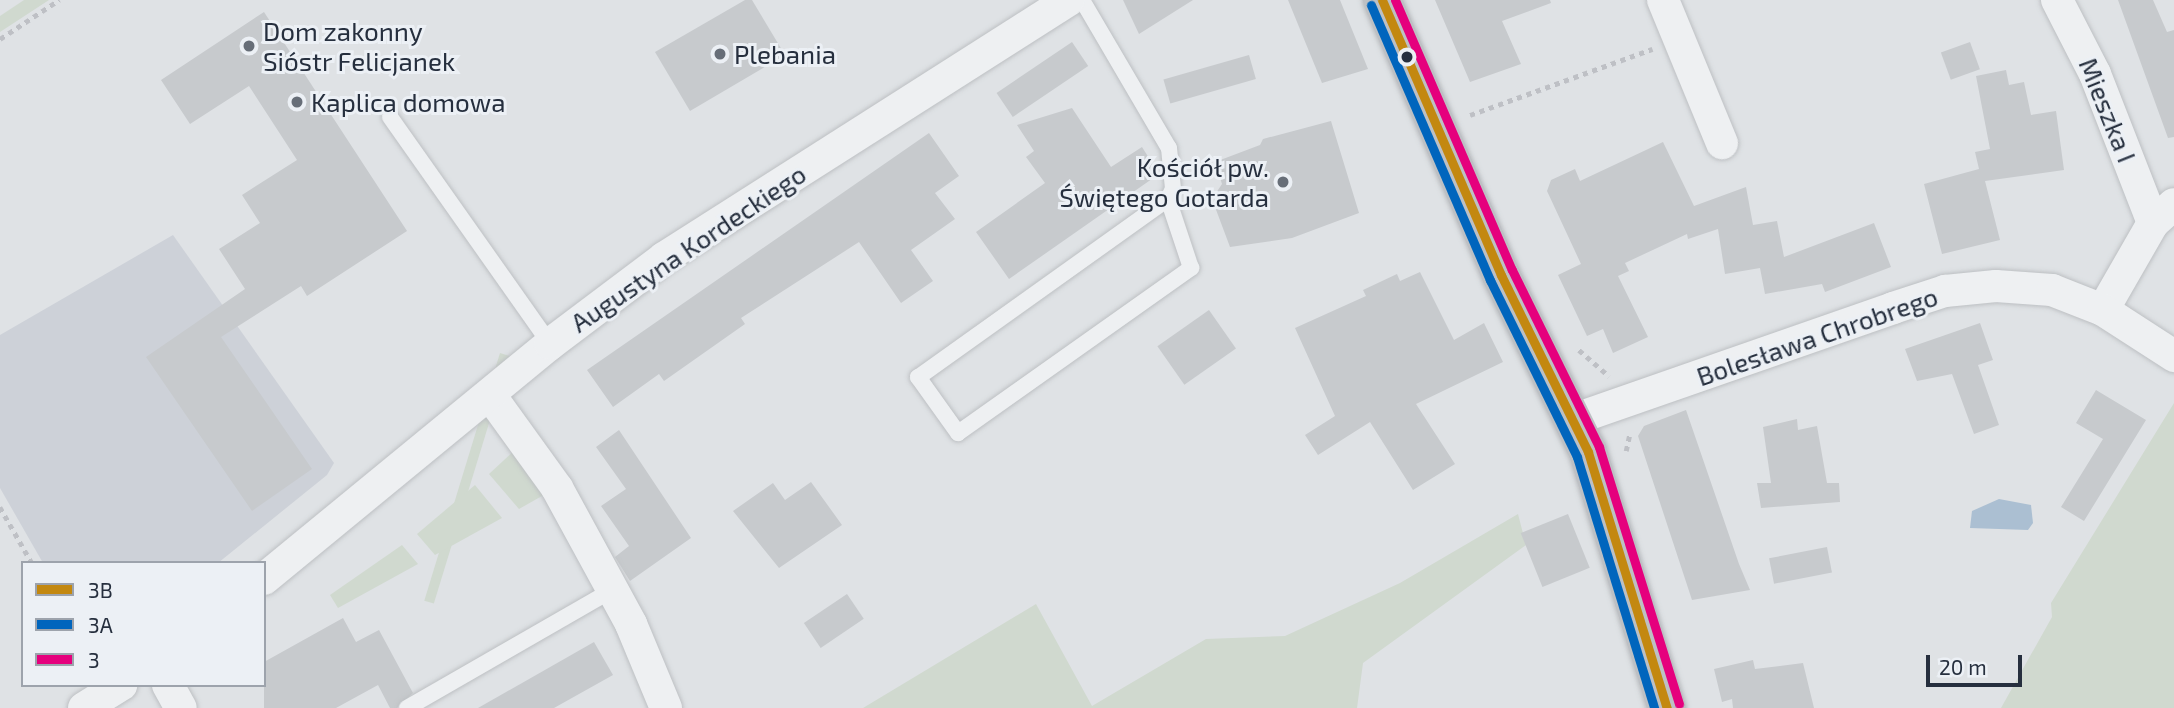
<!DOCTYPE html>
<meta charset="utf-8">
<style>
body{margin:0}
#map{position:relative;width:2174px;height:708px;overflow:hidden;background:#dfe2e5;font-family:"Exo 2",sans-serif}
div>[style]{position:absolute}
.built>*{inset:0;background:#cdd1d8}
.green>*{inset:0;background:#d0d9cf;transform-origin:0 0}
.water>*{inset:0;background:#abbfd2}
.building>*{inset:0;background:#c7cacd;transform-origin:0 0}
.path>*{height:4.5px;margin-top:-2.25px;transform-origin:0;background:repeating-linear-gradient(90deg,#bec0c5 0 5px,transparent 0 10px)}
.roads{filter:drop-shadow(0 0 2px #bdc0c3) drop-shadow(0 0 2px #bdc0c3)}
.lane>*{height:16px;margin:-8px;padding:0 8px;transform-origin:8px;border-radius:8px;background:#eef0f2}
.street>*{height:32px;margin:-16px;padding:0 16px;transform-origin:16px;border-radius:16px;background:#eef0f2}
.secondary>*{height:38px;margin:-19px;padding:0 19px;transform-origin:19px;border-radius:19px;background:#bdc0c4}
.bus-1>*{height:9px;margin:-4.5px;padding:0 4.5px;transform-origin:4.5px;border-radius:4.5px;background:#c38810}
.bus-2>*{height:9px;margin:-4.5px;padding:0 4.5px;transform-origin:4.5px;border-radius:4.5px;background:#0065bd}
.bus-3>*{height:9px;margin:-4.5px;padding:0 4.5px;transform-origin:4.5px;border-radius:4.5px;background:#e5007d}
.dots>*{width:19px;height:19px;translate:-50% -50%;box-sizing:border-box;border:4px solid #ecf0f5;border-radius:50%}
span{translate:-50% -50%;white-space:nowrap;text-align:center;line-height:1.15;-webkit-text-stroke:6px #ecf0f5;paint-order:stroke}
.poi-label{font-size:26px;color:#262f3e}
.left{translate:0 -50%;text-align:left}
.right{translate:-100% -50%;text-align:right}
.street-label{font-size:26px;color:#262f3e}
.legend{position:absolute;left:21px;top:561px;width:245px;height:126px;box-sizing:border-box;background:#ecf0f5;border:2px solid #9da3ac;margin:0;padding:9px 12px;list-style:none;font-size:21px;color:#262f3e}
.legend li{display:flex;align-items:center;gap:14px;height:35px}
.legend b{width:35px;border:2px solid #9da3ac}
.scale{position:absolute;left:1926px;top:655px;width:96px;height:32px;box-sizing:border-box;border:4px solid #262f3e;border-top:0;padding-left:9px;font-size:21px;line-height:24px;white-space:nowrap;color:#262f3e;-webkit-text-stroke:5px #ecf0f5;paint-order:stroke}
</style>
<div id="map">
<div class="built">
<i style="clip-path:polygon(173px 235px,334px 463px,327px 475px,218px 563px,43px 563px,0 488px,0 335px)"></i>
</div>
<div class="green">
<i style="clip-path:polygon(24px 0,49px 0,0 32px,0 16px)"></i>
<i style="left:500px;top:353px;width:10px;height:259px;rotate:17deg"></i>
<i style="clip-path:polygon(2174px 403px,2174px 708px,2001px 708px,2052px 617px,2051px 603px)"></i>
<i style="clip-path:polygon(516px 449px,549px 492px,519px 509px,489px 474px)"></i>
<i style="clip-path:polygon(475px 485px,502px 518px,435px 555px,417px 534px)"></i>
<i style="clip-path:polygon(1518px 514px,1526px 545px,1363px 663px,1357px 708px,863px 708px,1036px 604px,1092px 706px,1206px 639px,1285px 636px,1400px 583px)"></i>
<i style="clip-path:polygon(402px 545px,418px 564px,338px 608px,330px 595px)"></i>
</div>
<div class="water">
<i style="clip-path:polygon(1999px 499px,2031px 505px,2033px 523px,2028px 530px,1970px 528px,1972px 511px)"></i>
</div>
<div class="building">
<i style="clip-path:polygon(745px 0,752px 0,785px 55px,690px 111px,655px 52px)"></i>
<i style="clip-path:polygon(1123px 0,1193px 0,1139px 34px)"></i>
<i style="clip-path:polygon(1288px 0,1340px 0,1368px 69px,1322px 83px)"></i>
<i style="clip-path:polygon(1435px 0,1550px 0,1551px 3px,1502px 21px,1521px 64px,1470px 82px)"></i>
<i style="clip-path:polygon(2118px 0,2153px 0,2167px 32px,2174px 30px,2174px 137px,2168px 138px)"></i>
<i style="clip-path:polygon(264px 12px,407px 231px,307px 296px,301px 286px,221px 337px,312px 469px,252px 511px,146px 357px,245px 289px,219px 249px,260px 223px,242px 195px,297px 160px,249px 86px,190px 124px,161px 80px)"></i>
<i style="left:1072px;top:42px;width:29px;height:91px;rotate:56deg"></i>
<i style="left:1970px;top:42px;width:29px;height:31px;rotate:70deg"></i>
<i style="left:1249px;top:55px;width:25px;height:89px;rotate:74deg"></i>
<i style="clip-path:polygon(2006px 70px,2009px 85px,2024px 82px,2031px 115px,2056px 111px,2064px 170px,1985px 181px,2000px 240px,1942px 254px,1924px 184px,1979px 169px,1975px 152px,1990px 149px,1976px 76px)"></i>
<i style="clip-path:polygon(1072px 108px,1111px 167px,1142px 147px,1159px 174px,1009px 279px,976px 232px,1045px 183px,1026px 157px,1034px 151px,1017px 125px)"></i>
<i style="clip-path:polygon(1331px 121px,1359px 213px,1292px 238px,1230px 247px,1212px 199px,1222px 184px,1215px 162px,1260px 145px,1263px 139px)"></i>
<i style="clip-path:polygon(929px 133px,959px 176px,935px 193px,955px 219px,911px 250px,933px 281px,901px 303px,859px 242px,741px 318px,745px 324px,664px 381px,659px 374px,613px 407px,587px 370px)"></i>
<i style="clip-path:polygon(1663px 142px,1694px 206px,1746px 187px,1753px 225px,1777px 221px,1784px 257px,1874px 223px,1891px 267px,1825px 292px,1822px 284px,1765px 294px,1760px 268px,1725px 274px,1718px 229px,1688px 239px,1687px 234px,1625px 263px,1629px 271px,1618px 276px,1648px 337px,1613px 353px,1603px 329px,1587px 336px,1558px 275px,1581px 264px,1547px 191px,1551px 180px,1575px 169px,1580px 181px)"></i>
<i style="clip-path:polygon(1420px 272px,1454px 340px,1484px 323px,1503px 362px,1416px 404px,1455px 464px,1413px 490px,1370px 422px,1318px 455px,1305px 435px,1335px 416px,1295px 328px,1366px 296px,1363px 290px,1397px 274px,1400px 281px)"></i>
<i style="left:1209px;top:310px;width:47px;height:63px;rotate:55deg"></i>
<i style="clip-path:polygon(1980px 323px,1993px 360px,1978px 365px,1999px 425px,1974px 434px,1952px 374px,1917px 381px,1905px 349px)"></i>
<i style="clip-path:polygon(2096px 390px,2146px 420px,2084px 521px,2061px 507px,2103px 439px,2076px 423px)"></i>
<i style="clip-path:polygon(1686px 410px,1739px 564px,1750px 590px,1692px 600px,1638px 436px,1644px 426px)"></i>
<i style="clip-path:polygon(1797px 419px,1798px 430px,1817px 426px,1827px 483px,1839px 483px,1840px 502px,1761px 508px,1757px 483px,1771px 483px,1763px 427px)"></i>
<i style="clip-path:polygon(619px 430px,691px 538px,630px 581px,615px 557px,629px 546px,601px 506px,626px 489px,596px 447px)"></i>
<i style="clip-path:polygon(811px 482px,842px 525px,779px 568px,733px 511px,773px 483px,785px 500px)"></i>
<i style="left:1568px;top:514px;width:58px;height:51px;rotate:68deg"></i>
<i style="left:1827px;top:547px;width:26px;height:59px;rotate:79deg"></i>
<i style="left:847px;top:594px;width:30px;height:52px;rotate:56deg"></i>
<i style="clip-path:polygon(343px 618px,356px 642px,379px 630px,413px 693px,397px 708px,390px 708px,378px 685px,336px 708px,264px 708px,264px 662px)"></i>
<i style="clip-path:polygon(594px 642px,613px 675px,554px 708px,478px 708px)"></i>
<i style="clip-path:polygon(1753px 660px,1755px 669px,1803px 663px,1814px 708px,1733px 708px,1732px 699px,1722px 702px,1714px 669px)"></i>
</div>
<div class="path">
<i style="left:0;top:39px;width:71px;rotate:-33.5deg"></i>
<i style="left:1470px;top:115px;width:194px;rotate:-19.9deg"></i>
<i style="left:1579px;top:350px;width:40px;rotate:41deg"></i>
<i style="left:1626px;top:451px;width:19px;rotate:-78deg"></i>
<i style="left:0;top:507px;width:64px;rotate:60.3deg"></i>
</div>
<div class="roads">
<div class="lane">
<i style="left:1082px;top:0;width:172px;rotate:59.6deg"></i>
<i style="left:1169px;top:148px;width:41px;rotate:84.4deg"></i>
<i style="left:1173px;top:189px;width:11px;rotate:117deg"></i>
<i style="left:1168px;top:199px;width:307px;rotate:144.5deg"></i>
<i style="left:918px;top:377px;width:69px;rotate:54.5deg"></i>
<i style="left:958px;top:433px;width:286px;rotate:-35.3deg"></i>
<i style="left:1191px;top:268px;width:73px;rotate:-108.4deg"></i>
<i style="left:390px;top:117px;width:278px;rotate:54.8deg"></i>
<i style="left:407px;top:708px;width:239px;rotate:-29.9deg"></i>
</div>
<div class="street">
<i style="left:1663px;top:0;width:155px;rotate:67.6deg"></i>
<i style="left:2057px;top:0;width:83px;rotate:62.8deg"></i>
<i style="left:2095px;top:74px;width:160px;rotate:68.7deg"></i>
<i style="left:2103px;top:310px;width:100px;rotate:-60.1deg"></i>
<i style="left:2153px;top:223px;width:28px;rotate:-42deg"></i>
<i style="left:490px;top:395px;width:115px;rotate:54.2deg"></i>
<i style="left:557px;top:488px;width:155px;rotate:61.4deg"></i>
<i style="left:631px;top:624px;width:91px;rotate:67.4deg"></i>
<i style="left:1575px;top:419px;width:337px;rotate:-19.2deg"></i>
<i style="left:1893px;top:308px;width:55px;rotate:-18.1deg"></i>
<i style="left:1945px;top:291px;width:51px;rotate:-5.6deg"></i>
<i style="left:1996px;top:286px;width:56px;rotate:4.1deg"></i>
<i style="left:2052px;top:290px;width:55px;rotate:21.4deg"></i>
<i style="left:2103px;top:310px;width:85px;rotate:32.9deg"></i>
<i style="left:264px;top:579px;width:370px;rotate:-39.4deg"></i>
<i style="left:550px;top:344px;width:143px;rotate:-37deg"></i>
<i style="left:664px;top:258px;width:480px;rotate:-32.5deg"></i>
<i style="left:168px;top:685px;width:26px;rotate:61deg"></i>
<i style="left:84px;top:708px;width:44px;rotate:-31.9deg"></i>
</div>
<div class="secondary">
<i style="left:1382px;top:0;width:300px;rotate:66.6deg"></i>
<i style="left:1501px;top:275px;width:197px;rotate:63.8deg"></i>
<i style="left:1588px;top:452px;width:268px;rotate:72.9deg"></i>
</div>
</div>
<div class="bus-1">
<i style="left:1382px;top:0;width:300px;rotate:66.6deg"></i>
<i style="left:1501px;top:275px;width:197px;rotate:63.8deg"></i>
<i style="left:1588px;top:452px;width:268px;rotate:72.9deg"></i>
</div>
<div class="bus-2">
<i style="left:1371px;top:5px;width:300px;rotate:66.6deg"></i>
<i style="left:1490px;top:280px;width:197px;rotate:63.8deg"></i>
<i style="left:1577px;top:457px;width:263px;rotate:72.9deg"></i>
</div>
<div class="bus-3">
<i style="left:1395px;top:0;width:294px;rotate:66.6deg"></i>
<i style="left:1512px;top:270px;width:197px;rotate:63.8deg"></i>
<i style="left:1599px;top:447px;width:269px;rotate:72.7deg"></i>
</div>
<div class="dots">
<i style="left:249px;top:46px;background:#676e78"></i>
<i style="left:720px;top:54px;background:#676e78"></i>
<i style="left:1407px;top:57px;background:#262f3e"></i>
<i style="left:297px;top:102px;background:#676e78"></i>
<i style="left:1283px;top:182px;background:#676e78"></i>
</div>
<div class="poi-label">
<span class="left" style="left:263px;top:46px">Dom zakonny<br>Sióstr Felicjanek</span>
<span class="left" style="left:734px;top:54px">Plebania</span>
<span class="left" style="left:311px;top:102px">Kaplica domowa</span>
<span class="right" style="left:1269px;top:182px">Kościół pw.<br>Świętego Gotarda</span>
</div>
<div class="street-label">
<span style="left:2108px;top:110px;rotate:68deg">Mieszka I</span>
<span style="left:688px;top:248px;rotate:-34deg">Augustyna Kordeckiego</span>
<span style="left:1817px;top:336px;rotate:-19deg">Bolesława Chrobrego</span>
</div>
<ul class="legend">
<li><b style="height:9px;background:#c38810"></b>3B</li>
<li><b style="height:9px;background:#0065bd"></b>3A</li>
<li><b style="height:9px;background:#e5007d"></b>3</li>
</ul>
<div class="scale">20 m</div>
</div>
